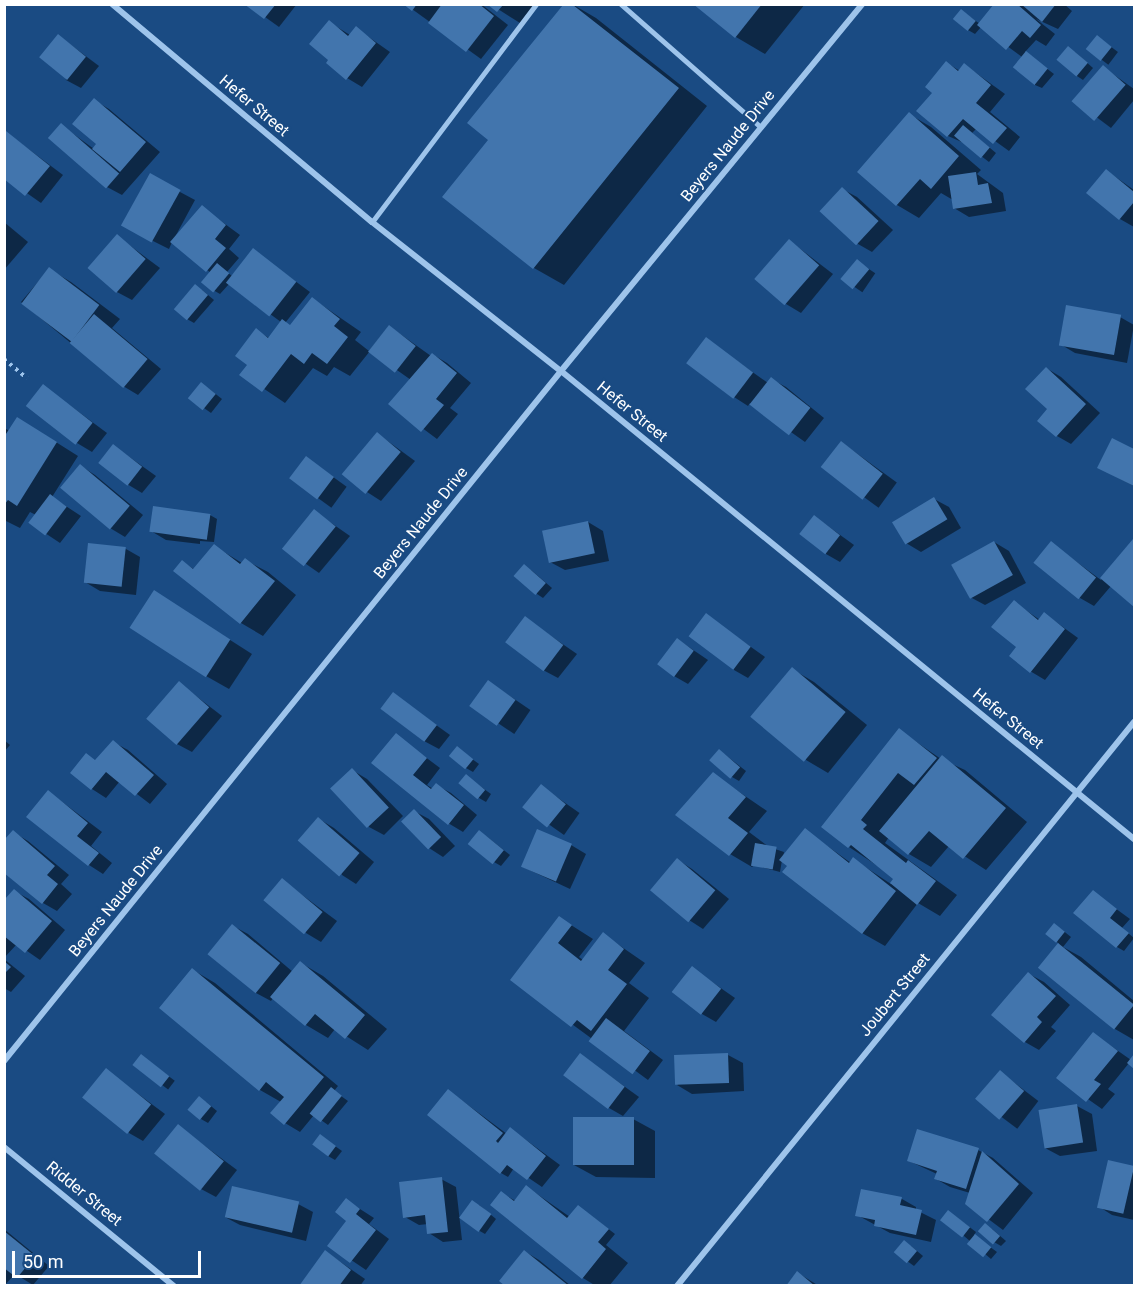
<!DOCTYPE html>
<style>
body{margin:0}
#map{position:relative;width:1139px;height:1290px;overflow:hidden;background:#1a4b83;font-family:Roboto,sans-serif}
div>[style]{position:absolute}
.shadow>*{inset:0;background:#0007;transform-origin:0 0}
.building>*{inset:0;background:#4275ad;transform-origin:0 0}
.path>*{height:4px;margin-top:-2px;transform-origin:0;background:repeating-linear-gradient(90deg,#9ec4eb 0 3px,transparent 0 7.5px)}
.service>*{height:4.5px;margin:-2.25px;padding:0 2.25px;transform-origin:2.25px;border-radius:2.25px;background:#9ec4eb}
.minor>*{height:6px;margin:-3px;padding:0 3px;transform-origin:3px;border-radius:3px;background:#9ec4eb}
span{translate:-50% -50%;white-space:nowrap;text-align:center;line-height:1.15;-webkit-text-stroke:4.5px #1a4b83;paint-order:stroke}
.street-label{font-size:16px;color:#fff}
.frame{position:absolute;inset:0;border:6px solid #fff;pointer-events:none}
.scale{position:absolute;left:12px;top:1251px;width:189px;height:27px;box-sizing:border-box;border:3px solid #fff;border-top:0;padding-left:8px;font-size:18px;line-height:21px;white-space:nowrap;color:#fff;-webkit-text-stroke:4px #1a4b83;paint-order:stroke}
</style>
<div id="map">
<div class="shadow">
<i style="clip-path:polygon(247px 4px,297px 4px,279px 27px)"></i>
<i style="clip-path:polygon(405px 4px,481px 4px,508px 25px,481px 59px)"></i>
<i style="clip-path:polygon(490px 4px,535px 4px,520px 23px)"></i>
<i style="clip-path:polygon(565px 4px,572px 4px,596px 18px,707px 106px,564px 285px,534px 268px,444px 196px,490px 139px,469px 123px)"></i>
<i style="clip-path:polygon(695px 4px,805px 4px,765px 54px,736px 37px)"></i>
<i style="clip-path:polygon(996px 4px,1064px 4px,1072px 11px,1058px 29px,1036px 19px,1055px 34px,1046px 46px,1036px 40px,1025px 52px,1054px 74px,1042px 88px,1035px 85px,1022px 57px,981px 27px,975px 34px,968px 30px,962px 11px,980px 24px)"></i>
<i style="clip-path:polygon(329px 22px,350px 35px,356px 28px,390px 52px,362px 87px,347px 78px,331px 60px)"></i>
<i style="clip-path:polygon(59px 36px,99px 66px,81px 88px,66px 80px)"></i>
<i style="left:1098px;top:37px;width:25px;height:16px;rotate:37deg"></i>
<i style="clip-path:polygon(1075px 52px,1093px 68px,1083px 80px,1077px 76px)"></i>
<i style="clip-path:polygon(947px 63px,960px 71px,965px 65px,1005px 94px,990px 112px,1020px 137px,1009px 151px,977px 128px,972px 133px,996px 153px,989px 162px,964px 143px,948px 136px,919px 111px,934px 93px)"></i>
<i style="clip-path:polygon(1103px 67px,1134px 89px,1134px 100px,1111px 128px,1075px 101px)"></i>
<i style="clip-path:polygon(94px 100px,109px 109px,160px 152px,122px 195px,107px 187px,61px 125px,94px 149px,98px 144px)"></i>
<i style="clip-path:polygon(909px 114px,931px 127px,981px 170px,977px 174px,1003px 193px,1006px 211px,969px 217px,954px 208px,953px 200px,941px 193px,919px 218px,897px 205px,859px 172px)"></i>
<i style="clip-path:polygon(7px 133px,63px 175px,41px 203px,4px 177px)"></i>
<i style="clip-path:polygon(1107px 171px,1134px 190px,1134px 227px,1120px 219px)"></i>
<i style="clip-path:polygon(150px 176px,195px 200px,175px 237px,202px 207px,240px 235px,229px 249px,239px 258px,227px 272px,232px 276px,253px 250px,310px 292px,285px 323px,291px 327px,313px 299px,361px 332px,355px 340px,369px 351px,389px 326px,431px 356px,432px 354px,447px 363px,471px 383px,450px 408px,458px 414px,437px 439px,390px 404px,411px 380px,370px 351px,350px 376px,334px 367px,327px 376px,313px 368px,285px 403px,242px 374px,249px 365px,256px 330px,269px 338px,281px 322px,229px 284px,220px 294px,213px 290px,211px 273px,172px 242px,169px 249px,139px 234px)"></i>
<i style="clip-path:polygon(842px 189px,857px 197px,893px 230px,872px 252px,858px 244px)"></i>
<i style="clip-path:polygon(4px 222px,28px 242px,4px 270px)"></i>
<i style="clip-path:polygon(117px 236px,160px 268px,132px 300px,117px 292px)"></i>
<i style="clip-path:polygon(790px 241px,833px 274px,801px 313px,786px 304px)"></i>
<i style="left:857px;top:261px;width:22px;height:23px;rotate:34deg"></i>
<i style="clip-path:polygon(49px 269px,71px 282px,120px 319px,112px 328px,161px 369px,138px 395px,123px 386px,21px 302px)"></i>
<i style="clip-path:polygon(202px 290px,214px 300px,194px 323px,187px 319px)"></i>
<i style="clip-path:polygon(1120px 317px,1134px 325px,1127px 363px,1075px 353px,1060px 344px)"></i>
<i style="clip-path:polygon(706px 339px,768px 383px,771px 379px,786px 387px,824px 418px,805px 442px,750px 403px,748px 406px,734px 397px)"></i>
<i style="clip-path:polygon(1046px 368px,1061px 377px,1100px 413px,1071px 444px,1057px 436px,1050px 409px)"></i>
<i style="clip-path:polygon(208px 388px,222px 399px,211px 413px,190px 398px)"></i>
<i style="clip-path:polygon(68px 404px,107px 433px,92px 452px,77px 443px)"></i>
<i style="clip-path:polygon(4px 428px,10px 431px,40px 432px,78px 456px,52px 497px,81px 516px,60px 543px,30px 523px,36px 515px,30px 512px,20px 528px,4px 520px)"></i>
<i style="clip-path:polygon(378px 434px,415px 461px,381px 501px,367px 492px)"></i>
<i style="clip-path:polygon(1112px 440px,1134px 451px,1134px 486px,1099px 468px)"></i>
<i style="left:841px;top:442px;width:69px;height:31px;rotate:36deg"></i>
<i style="clip-path:polygon(114px 446px,156px 476px,142px 493px,127px 484px)"></i>
<i style="left:307px;top:458px;width:49px;height:26px;rotate:36deg"></i>
<i style="clip-path:polygon(81px 466px,95px 475px,143px 515px,125px 537px,110px 528px)"></i>
<i style="clip-path:polygon(934px 499px,949px 507px,961px 528px,921px 552px,906px 543px)"></i>
<i style="clip-path:polygon(314px 511px,350px 536px,319px 573px,283px 548px)"></i>
<i style="clip-path:polygon(210px 515px,217px 519px,214px 542px,200px 541px,200px 544px,166px 540px,151px 531px)"></i>
<i style="clip-path:polygon(814px 516px,854px 545px,840px 562px,826px 554px)"></i>
<i style="clip-path:polygon(588px 522px,603px 531px,609px 561px,565px 570px,550px 562px)"></i>
<i style="clip-path:polygon(1133px 541px,1134px 605px,1111px 586px,1094px 606px,1080px 598px,1051px 543px,1101px 580px)"></i>
<i style="clip-path:polygon(994px 542px,1009px 551px,1026px 583px,985px 605px,970px 597px)"></i>
<i style="clip-path:polygon(214px 546px,242px 563px,245px 560px,268px 572px,296px 595px,263px 636px,241px 623px,183px 562px,195px 570px)"></i>
<i style="clip-path:polygon(126px 549px,140px 557px,136px 595px,100px 591px,85px 582px)"></i>
<i style="clip-path:polygon(531px 570px,552px 588px,543px 598px,537px 594px)"></i>
<i style="clip-path:polygon(155px 592px,252px 654px,229px 689px,206px 676px)"></i>
<i style="clip-path:polygon(1014px 602px,1040px 620px,1045px 614px,1078px 638px,1045px 680px,1030px 671px,1018px 647px)"></i>
<i style="clip-path:polygon(706px 615px,765px 657px,748px 678px,734px 670px)"></i>
<i style="clip-path:polygon(525px 618px,577px 654px,558px 678px,543px 670px)"></i>
<i style="clip-path:polygon(677px 639px,708px 660px,688px 684px,674px 676px)"></i>
<i style="clip-path:polygon(792px 669px,814px 682px,867px 725px,828px 773px,806px 760px)"></i>
<i style="left:489px;top:682px;width:50px;height:29px;rotate:34deg"></i>
<i style="clip-path:polygon(179px 683px,222px 716px,192px 752px,177px 744px)"></i>
<i style="clip-path:polygon(393px 694px,450px 735px,439px 749px,424px 741px)"></i>
<i style="clip-path:polygon(899px 730px,941px 759px,965px 770px,1027px 822px,986px 870px,949px 846px,931px 867px,909px 854px,889px 837px,885px 843px,957px 895px,940px 916px,918px 903px,885px 946px,862px 933px,782px 860px,780px 872px,754px 865px,752px 867px,730px 854px,713px 774px,767px 811px,749px 832px,769px 847px,784px 852px,783px 858px,805px 830px,851px 863px,853px 859px,891px 884px,896px 878px,849px 847px)"></i>
<i style="clip-path:polygon(396px 735px,440px 768px,427px 785px,433px 789px,436px 785px,451px 793px,477px 815px,463px 832px,448px 823px,373px 762px)"></i>
<i style="clip-path:polygon(4px 740px,10px 745px,4px 752px)"></i>
<i style="clip-path:polygon(113px 742px,128px 750px,167px 784px,150px 804px,120px 781px,106px 798px,92px 789px,87px 755px,96px 761px)"></i>
<i style="clip-path:polygon(457px 748px,479px 764px,473px 772px,466px 768px)"></i>
<i style="clip-path:polygon(719px 750px,746px 771px,739px 781px,732px 777px)"></i>
<i style="clip-path:polygon(352px 770px,367px 779px,403px 816px,384px 835px,369px 827px)"></i>
<i style="clip-path:polygon(466px 776px,491px 794px,486px 802px,479px 798px)"></i>
<i style="left:541px;top:786px;width:47px;height:27px;rotate:35deg"></i>
<i style="clip-path:polygon(49px 792px,102px 832px,91px 846px,112px 863px,103px 874px,89px 865px,28px 817px)"></i>
<i style="clip-path:polygon(414px 811px,429px 819px,455px 846px,443px 857px,429px 848px)"></i>
<i style="clip-path:polygon(319px 819px,334px 828px,374px 862px,356px 884px,342px 875px)"></i>
<i style="clip-path:polygon(13px 832px,28px 841px,69px 875px,61px 884px,72px 894px,57px 911px,43px 903px)"></i>
<i style="clip-path:polygon(486px 836px,510px 855px,501px 866px,494px 862px)"></i>
<i style="clip-path:polygon(571px 845px,586px 854px,570px 889px,523px 867px)"></i>
<i style="clip-path:polygon(678px 860px,692px 869px,729px 899px,703px 929px,689px 920px)"></i>
<i style="clip-path:polygon(282px 880px,337px 921px,321px 942px,306px 933px)"></i>
<i style="clip-path:polygon(14px 891px,29px 899px,65px 930px,40px 960px,17px 944px,4px 958px,4px 902px)"></i>
<i style="clip-path:polygon(1093px 892px,1130px 919px,1122px 928px,1134px 938px,1124px 951px,1117px 947px)"></i>
<i style="clip-path:polygon(560px 918px,593px 939px,579px 957px,583px 960px,603px 934px,645px 963px,629px 983px,649px 998px,624px 1031px,663px 1060px,648px 1080px,512px 980px)"></i>
<i style="clip-path:polygon(233px 926px,248px 934px,293px 972px,301px 963px,323px 976px,387px 1029px,368px 1050px,335px 1029px,328px 1038px,306px 1025px,273px 998px,271px 1001px,256px 993px)"></i>
<i style="clip-path:polygon(1061px 929px,1071px 937px,1063px 947px,1081px 957px,1134px 1001px,1134px 1040px,1115px 1029px,1040px 968px,1059px 944px,1057px 942px)"></i>
<i style="clip-path:polygon(4px 959px,25px 976px,11px 992px,4px 988px)"></i>
<i style="clip-path:polygon(692px 968px,735px 998px,716px 1022px,702px 1014px)"></i>
<i style="clip-path:polygon(193px 970px,215px 983px,338px 1086px,334px 1091px,348px 1101px,328px 1125px,314px 1115px,300px 1132px,285px 1123px,281px 1102px,260px 1090px)"></i>
<i style="clip-path:polygon(1029px 974px,1044px 982px,1070px 1005px,1051px 1027px,1056px 1031px,1039px 1050px,1025px 1042px)"></i>
<i style="clip-path:polygon(1094px 1034px,1131px 1060px,1134px 1056px,1134px 1067px,1129px 1063px,1108px 1089px,1115px 1094px,1102px 1109px,1058px 1078px)"></i>
<i style="clip-path:polygon(581px 1055px,639px 1097px,623px 1116px,609px 1108px)"></i>
<i style="clip-path:polygon(728px 1055px,743px 1063px,744px 1091px,692px 1094px,677px 1085px)"></i>
<i style="left:142px;top:1056px;width:41px;height:11px;rotate:37deg"></i>
<i style="clip-path:polygon(106px 1070px,165px 1114px,143px 1141px,129px 1133px)"></i>
<i style="left:1000px;top:1072px;width:48px;height:35px;rotate:37deg"></i>
<i style="clip-path:polygon(449px 1091px,507px 1134px,511px 1129px,560px 1165px,542px 1187px,514px 1168px,508px 1177px,501px 1173px,429px 1115px)"></i>
<i style="clip-path:polygon(206px 1102px,217px 1111px,208px 1123px,201px 1119px)"></i>
<i style="clip-path:polygon(1077px 1106px,1092px 1114px,1097px 1151px,1060px 1156px,1045px 1148px)"></i>
<i style="clip-path:polygon(633px 1119px,655px 1131px,655px 1178px,596px 1177px,574px 1165px)"></i>
<i style="clip-path:polygon(178px 1126px,237px 1170px,216px 1197px,201px 1189px)"></i>
<i style="clip-path:polygon(321px 1136px,342px 1151px,335px 1160px,328px 1156px)"></i>
<i style="clip-path:polygon(978px 1150px,993px 1158px,1033px 1193px,1003px 1230px,967px 1203px,970px 1193px,950px 1187px,936px 1179px,937px 1174px,909px 1161px)"></i>
<i style="clip-path:polygon(1109px 1161px,1134px 1168px,1134px 1220px,1112px 1215px,1098px 1206px)"></i>
<i style="clip-path:polygon(441px 1179px,456px 1187px,462px 1240px,443px 1242px,429px 1233px,428px 1224px,419px 1225px,405px 1217px)"></i>
<i style="clip-path:polygon(527px 1187px,570px 1217px,585px 1211px,615px 1234px,606px 1245px,628px 1263px,609px 1286px,596px 1286px,583px 1278px,501px 1193px,516px 1201px)"></i>
<i style="clip-path:polygon(902px 1199px,916px 1207px,916px 1210px,936px 1220px,931px 1242px,890px 1233px,857px 1215px)"></i>
<i style="clip-path:polygon(346px 1200px,374px 1218px,369px 1224px,389px 1239px,366px 1270px,329px 1245px,348px 1220px)"></i>
<i style="clip-path:polygon(298px 1204px,313px 1212px,306px 1241px,240px 1225px,225px 1217px)"></i>
<i style="clip-path:polygon(479px 1205px,496px 1219px,485px 1234px,478px 1230px)"></i>
<i style="clip-path:polygon(955px 1216px,976px 1232px,974px 1235px,997px 1252px,991px 1259px,964px 1236px)"></i>
<i style="clip-path:polygon(4px 1229px,49px 1266px,33px 1285px,15px 1274px,4px 1286px)"></i>
<i style="clip-path:polygon(992px 1229px,1006px 1241px,1001px 1246px,994px 1242px)"></i>
<i style="clip-path:polygon(911px 1246px,923px 1256px,914px 1266px,896px 1253px)"></i>
<i style="clip-path:polygon(524px 1251px,539px 1260px,571px 1286px,507px 1286px)"></i>
<i style="clip-path:polygon(326px 1252px,365px 1279px,360px 1286px,300px 1286px)"></i>
<i style="clip-path:polygon(798px 1273px,819px 1286px,788px 1286px)"></i>
</div>
<div class="building">
<i style="clip-path:polygon(244px 4px,276px 4px,264px 19px)"></i>
<i style="clip-path:polygon(403px 4px,417px 4px,412px 11px)"></i>
<i style="clip-path:polygon(442px 4px,479px 4px,494px 16px,466px 52px,428px 23px)"></i>
<i style="clip-path:polygon(693px 4px,762px 4px,735px 38px)"></i>
<i style="clip-path:polygon(994px 4px,1017px 4px,1041px 25px,1030px 38px,1022px 31px,1006px 50px,977px 25px)"></i>
<i style="clip-path:polygon(1021px 4px,1056px 4px,1042px 22px)"></i>
<i style="clip-path:polygon(488px 5px,503px 5px,497px 12px)"></i>
<i style="clip-path:polygon(563px 5px,573px 5px,679px 88px,533px 269px,442px 197px,488px 140px,467px 123px)"></i>
<i style="left:961px;top:9px;width:19px;height:13px;rotate:39deg"></i>
<i style="clip-path:polygon(329px 20px,348px 36px,356px 26px,376px 43px,346px 80px,326px 63px,328px 60px,309px 44px)"></i>
<i style="left:58px;top:34px;width:36px;height:30px;rotate:39deg"></i>
<i style="left:1097px;top:35px;width:19px;height:18px;rotate:39deg"></i>
<i style="left:1068px;top:46px;width:26px;height:18px;rotate:40deg"></i>
<i style="left:1026px;top:51px;width:28px;height:21px;rotate:39deg"></i>
<i style="clip-path:polygon(946px 61px,958px 71px,964px 63px,991px 85px,976px 103px,1007px 128px,993px 144px,963px 119px,947px 137px,916px 111px,932px 93px,925px 87px)"></i>
<i style="left:1103px;top:65px;width:30px;height:48px;rotate:41deg"></i>
<i style="clip-path:polygon(94px 98px,146px 142px,120px 172px,92px 149px,96px 144px,72px 124px)"></i>
<i style="clip-path:polygon(909px 112px,959px 156px,931px 189px,920px 179px,896px 206px,857px 172px)"></i>
<i style="left:61px;top:123px;width:77px;height:20px;rotate:41deg"></i>
<i style="left:963px;top:125px;width:35px;height:14px;rotate:40deg"></i>
<i style="clip-path:polygon(6px 131px,50px 166px,25px 196px,4px 179px)"></i>
<i style="clip-path:polygon(1106px 169px,1134px 192px,1134px 202px,1119px 220px,1086px 193px)"></i>
<i style="clip-path:polygon(976px 172px,978px 185px,988px 183px,992px 203px,953px 209px,948px 176px)"></i>
<i style="left:150px;top:173px;width:35px;height:60px;rotate:29deg"></i>
<i style="left:842px;top:187px;width:50px;height:33px;rotate:43deg"></i>
<i style="clip-path:polygon(202px 205px,226px 225px,215px 239px,226px 248px,206px 272px,170px 242px)"></i>
<i style="left:117px;top:234px;width:38px;height:45px;rotate:41deg"></i>
<i style="left:789px;top:239px;width:40px;height:53px;rotate:41deg"></i>
<i style="left:253px;top:248px;width:55px;height:44px;rotate:38deg"></i>
<i style="left:857px;top:259px;width:16px;height:26px;rotate:40deg"></i>
<i style="left:217px;top:263px;width:16px;height:25px;rotate:40deg"></i>
<i style="left:49px;top:267px;width:63px;height:46px;rotate:37deg"></i>
<i style="left:195px;top:284px;width:17px;height:33px;rotate:40deg"></i>
<i style="clip-path:polygon(312px 297px,340px 319px,334px 326px,348px 337px,327px 364px,312px 353px,304px 364px,291px 354px,262px 392px,239px 375px,247px 365px,235px 356px,256px 328px,268px 338px,282px 319px,290px 325px)"></i>
<i style="left:1066px;top:305px;width:56px;height:41px;rotate:10deg"></i>
<i style="left:94px;top:314px;width:70px;height:38px;rotate:40deg"></i>
<i style="left:389px;top:325px;width:34px;height:34px;rotate:38deg"></i>
<i style="left:706px;top:337px;width:59px;height:33px;rotate:37deg"></i>
<i style="clip-path:polygon(432px 353px,457px 373px,436px 399px,444px 405px,421px 432px,388px 404px)"></i>
<i style="clip-path:polygon(1046px 367px,1086px 404px,1056px 437px,1037px 421px,1047px 409px,1025px 389px)"></i>
<i style="left:771px;top:377px;width:50px;height:35px;rotate:38deg"></i>
<i style="left:201px;top:382px;width:19px;height:21px;rotate:39deg"></i>
<i style="left:43px;top:384px;width:63px;height:28px;rotate:38deg"></i>
<i style="clip-path:polygon(17px 417px,57px 442px,17px 506px,8px 500px,4px 505px,4px 437px)"></i>
<i style="left:377px;top:432px;width:31px;height:55px;rotate:40deg"></i>
<i style="clip-path:polygon(1112px 438px,1134px 449px,1134px 486px,1097px 468px)"></i>
<i style="left:841px;top:441px;width:53px;height:33px;rotate:38deg"></i>
<i style="left:113px;top:444px;width:37px;height:24px;rotate:38deg"></i>
<i style="left:306px;top:456px;width:35px;height:28px;rotate:37deg"></i>
<i style="left:80px;top:464px;width:65px;height:31px;rotate:40deg"></i>
<i style="left:50px;top:494px;width:21px;height:36px;rotate:37deg"></i>
<i style="left:934px;top:497px;width:26px;height:49px;rotate:59deg"></i>
<i style="left:153px;top:506px;width:58px;height:26px;rotate:8deg"></i>
<i style="left:314px;top:509px;width:28px;height:51px;rotate:39deg"></i>
<i style="left:814px;top:515px;width:33px;height:24px;rotate:38deg"></i>
<i style="left:588px;top:521px;width:33px;height:47px;rotate:78deg"></i>
<i style="clip-path:polygon(1133px 539px,1134px 540px,1134px 607px,1100px 578px)"></i>
<i style="left:994px;top:541px;width:39px;height:49px;rotate:61deg"></i>
<i style="left:1051px;top:541px;width:58px;height:28px;rotate:39deg"></i>
<i style="left:88px;top:543px;width:38px;height:40px;rotate:6deg"></i>
<i style="clip-path:polygon(214px 544px,240px 564px,245px 558px,275px 581px,240px 624px,173px 571px,182px 560px,193px 569px)"></i>
<i style="left:524px;top:564px;width:29px;height:16px;rotate:41deg"></i>
<i style="left:154px;top:590px;width:91px;height:45px;rotate:33deg"></i>
<i style="clip-path:polygon(1014px 600px,1038px 620px,1044px 612px,1065px 629px,1030px 673px,1009px 656px,1016px 647px,991px 627px)"></i>
<i style="left:706px;top:613px;width:56px;height:29px;rotate:37deg"></i>
<i style="left:525px;top:616px;width:48px;height:33px;rotate:37deg"></i>
<i style="left:677px;top:638px;width:21px;height:33px;rotate:37deg"></i>
<i style="left:792px;top:667px;width:70px;height:65px;rotate:40deg"></i>
<i style="left:488px;top:680px;width:34px;height:32px;rotate:36deg"></i>
<i style="left:179px;top:681px;width:40px;height:50px;rotate:41deg"></i>
<i style="left:393px;top:692px;width:55px;height:21px;rotate:37deg"></i>
<i style="clip-path:polygon(899px 728px,937px 758px,914px 785px,898px 773px,861px 820px,867px 825px,863px 829px,906px 863px,908px 860px,936px 881px,917px 905px,890px 883px,893px 879px,851px 845px,848px 848px,821px 827px)"></i>
<i style="clip-path:polygon(396px 733px,427px 758px,413px 775px,431px 789px,436px 783px,464px 805px,448px 825px,371px 763px)"></i>
<i style="clip-path:polygon(113px 740px,154px 775px,135px 796px,106px 772px,91px 790px,70px 773px,86px 753px,95px 760px)"></i>
<i style="left:457px;top:746px;width:21px;height:13px;rotate:39deg"></i>
<i style="left:719px;top:749px;width:28px;height:15px;rotate:41deg"></i>
<i style="clip-path:polygon(942px 755px,1006px 808px,963px 859px,929px 831px,908px 855px,879px 831px)"></i>
<i style="left:352px;top:768px;width:54px;height:30px;rotate:47deg"></i>
<i style="clip-path:polygon(713px 772px,746px 797px,728px 818px,748px 833px,729px 856px,675px 815px)"></i>
<i style="left:466px;top:774px;width:25px;height:12px;rotate:40deg"></i>
<i style="left:541px;top:784px;width:32px;height:30px;rotate:39deg"></i>
<i style="clip-path:polygon(48px 790px,88px 823px,77px 836px,99px 853px,88px 866px,26px 817px)"></i>
<i style="left:414px;top:809px;width:39px;height:18px;rotate:46deg"></i>
<i style="left:318px;top:817px;width:55px;height:31px;rotate:41deg"></i>
<i style="clip-path:polygon(805px 828px,849px 863px,853px 857px,896px 891px,862px 934px,782px 872px,787px 866px,779px 860px)"></i>
<i style="left:537px;top:829px;width:38px;height:41px;rotate:23deg"></i>
<i style="clip-path:polygon(13px 830px,55px 866px,47px 875px,58px 884px,42px 904px,4px 873px,4px 840px)"></i>
<i style="left:479px;top:830px;width:32px;height:18px;rotate:39deg"></i>
<i style="left:755px;top:843px;width:22px;height:23px;rotate:10deg"></i>
<i style="left:677px;top:858px;width:50px;height:42px;rotate:40deg"></i>
<i style="left:282px;top:878px;width:53px;height:29px;rotate:40deg"></i>
<i style="clip-path:polygon(14px 889px,52px 921px,25px 953px,4px 936px,4px 900px)"></i>
<i style="clip-path:polygon(1093px 890px,1117px 909px,1110px 918px,1129px 933px,1116px 948px,1073px 913px)"></i>
<i style="clip-path:polygon(559px 916px,572px 925px,558px 943px,581px 961px,603px 932px,624px 949px,608px 970px,627px 984px,591px 1031px,577px 1020px,571px 1027px,510px 980px)"></i>
<i style="left:1054px;top:923px;width:14px;height:14px;rotate:39deg"></i>
<i style="left:232px;top:924px;width:62px;height:39px;rotate:39deg"></i>
<i style="left:1058px;top:943px;width:98px;height:32px;rotate:39deg"></i>
<i style="clip-path:polygon(4px 961px,11px 967px,4px 974px)"></i>
<i style="clip-path:polygon(300px 961px,365px 1015px,345px 1039px,315px 1014px,305px 1026px,270px 997px)"></i>
<i style="left:692px;top:966px;width:37px;height:33px;rotate:38deg"></i>
<i style="clip-path:polygon(192px 968px,324px 1077px,284px 1125px,270px 1113px,284px 1097px,266px 1082px,259px 1091px,159px 1008px)"></i>
<i style="clip-path:polygon(1028px 972px,1056px 996px,1037px 1017px,1042px 1022px,1024px 1043px,991px 1015px)"></i>
<i style="left:606px;top:1018px;width:55px;height:29px;rotate:37deg"></i>
<i style="clip-path:polygon(1093px 1032px,1118px 1051px,1094px 1080px,1101px 1084px,1086px 1102px,1056px 1078px)"></i>
<i style="left:580px;top:1053px;width:56px;height:28px;rotate:37deg"></i>
<i style="left:728px;top:1053px;width:30px;height:54px;rotate:88deg"></i>
<i style="left:141px;top:1054px;width:36px;height:14px;rotate:38deg"></i>
<i style="clip-path:polygon(1134px 1054px,1134px 1069px,1127px 1063px)"></i>
<i style="left:106px;top:1068px;width:58px;height:38px;rotate:39deg"></i>
<i style="left:1000px;top:1070px;width:32px;height:38px;rotate:41deg"></i>
<i style="left:331px;top:1087px;width:14px;height:34px;rotate:39deg"></i>
<i style="clip-path:polygon(448px 1089px,503px 1133px,496px 1141px,498px 1143px,510px 1127px,546px 1156px,527px 1180px,507px 1165px,500px 1174px,427px 1115px)"></i>
<i style="left:199px;top:1096px;width:16px;height:18px;rotate:40deg"></i>
<i style="left:1077px;top:1104px;width:39px;height:39px;rotate:81deg"></i>
<i style="left:573px;top:1117px;width:61px;height:48px"></i>
<i style="left:178px;top:1124px;width:59px;height:38px;rotate:39deg"></i>
<i style="clip-path:polygon(917px 1129px,979px 1148px,966px 1189px,934px 1179px,937px 1171px,907px 1161px)"></i>
<i style="left:320px;top:1134px;width:20px;height:13px;rotate:37deg"></i>
<i style="clip-path:polygon(982px 1151px,1019px 1184px,987px 1222px,965px 1204px)"></i>
<i style="left:1108px;top:1160px;width:27px;height:49px;rotate:13deg"></i>
<i style="clip-path:polygon(442px 1177px,448px 1232px,427px 1234px,425px 1215px,403px 1218px,399px 1182px)"></i>
<i style="clip-path:polygon(526px 1185px,567px 1218px,578px 1205px,609px 1229px,598px 1242px,606px 1249px,582px 1279px,490px 1205px,501px 1191px,514px 1201px)"></i>
<i style="left:232px;top:1186px;width:69px;height:32px;rotate:13deg"></i>
<i style="clip-path:polygon(861px 1189px,902px 1197px,900px 1205px,922px 1210px,916px 1235px,874px 1226px,875px 1220px,855px 1216px)"></i>
<i style="clip-path:polygon(346px 1198px,360px 1209px,356px 1214px,376px 1230px,350px 1263px,327px 1246px,346px 1221px,335px 1212px)"></i>
<i style="left:472px;top:1200px;width:24px;height:22px;rotate:36deg"></i>
<i style="left:948px;top:1210px;width:28px;height:13px;rotate:38deg"></i>
<i style="left:985px;top:1223px;width:20px;height:11px;rotate:41deg"></i>
<i style="clip-path:polygon(4px 1231px,35px 1256px,17px 1278px,4px 1268px)"></i>
<i style="left:975px;top:1234px;width:21px;height:13px;rotate:39deg"></i>
<i style="left:904px;top:1240px;width:17px;height:16px;rotate:40deg"></i>
<i style="clip-path:polygon(325px 1250px,351px 1270px,339px 1286px,299px 1286px)"></i>
<i style="clip-path:polygon(524px 1250px,569px 1286px,505px 1286px,499px 1281px)"></i>
<i style="clip-path:polygon(797px 1271px,815px 1286px,786px 1286px)"></i>
</div>
<div class="path">
<i style="left:4px;top:359px;width:30px;rotate:40deg"></i>
</div>
<div class="service">
<i style="left:621px;top:4px;width:186px;rotate:41.3deg"></i>
<i style="left:372px;top:222px;width:273px;rotate:-53deg"></i>
</div>
<div class="minor">
<i style="left:112px;top:4px;width:339px;rotate:40deg"></i>
<i style="left:372px;top:222px;width:241px;rotate:38.3deg"></i>
<i style="left:561px;top:371px;width:740px;rotate:39.24deg"></i>
<i style="left:4px;top:1061px;width:887px;rotate:-51.09deg"></i>
<i style="left:561px;top:371px;width:475px;rotate:-50.6deg"></i>
<i style="left:4px;top:1147px;width:220px;rotate:39.3deg"></i>
<i style="left:677px;top:1286px;width:726px;rotate:-50.98deg"></i>
</div>
<div class="street-label">
<span style="left:254px;top:106px;rotate:40deg">Hefer Street</span>
<span style="left:728px;top:146px;rotate:-51deg">Beyers Naude Drive</span>
<span style="left:632px;top:412px;rotate:39deg">Hefer Street</span>
<span style="left:421px;top:523px;rotate:-51deg">Beyers Naude Drive</span>
<span style="left:1008px;top:719px;rotate:39deg">Hefer Street</span>
<span style="left:116px;top:901px;rotate:-51deg">Beyers Naude Drive</span>
<span style="left:895px;top:995px;rotate:-51deg">Joubert Street</span>
<span style="left:84px;top:1194px;rotate:39deg">Ridder Street</span>
</div>
<div class="frame"></div>
<div class="scale">50 m</div>
</div>
